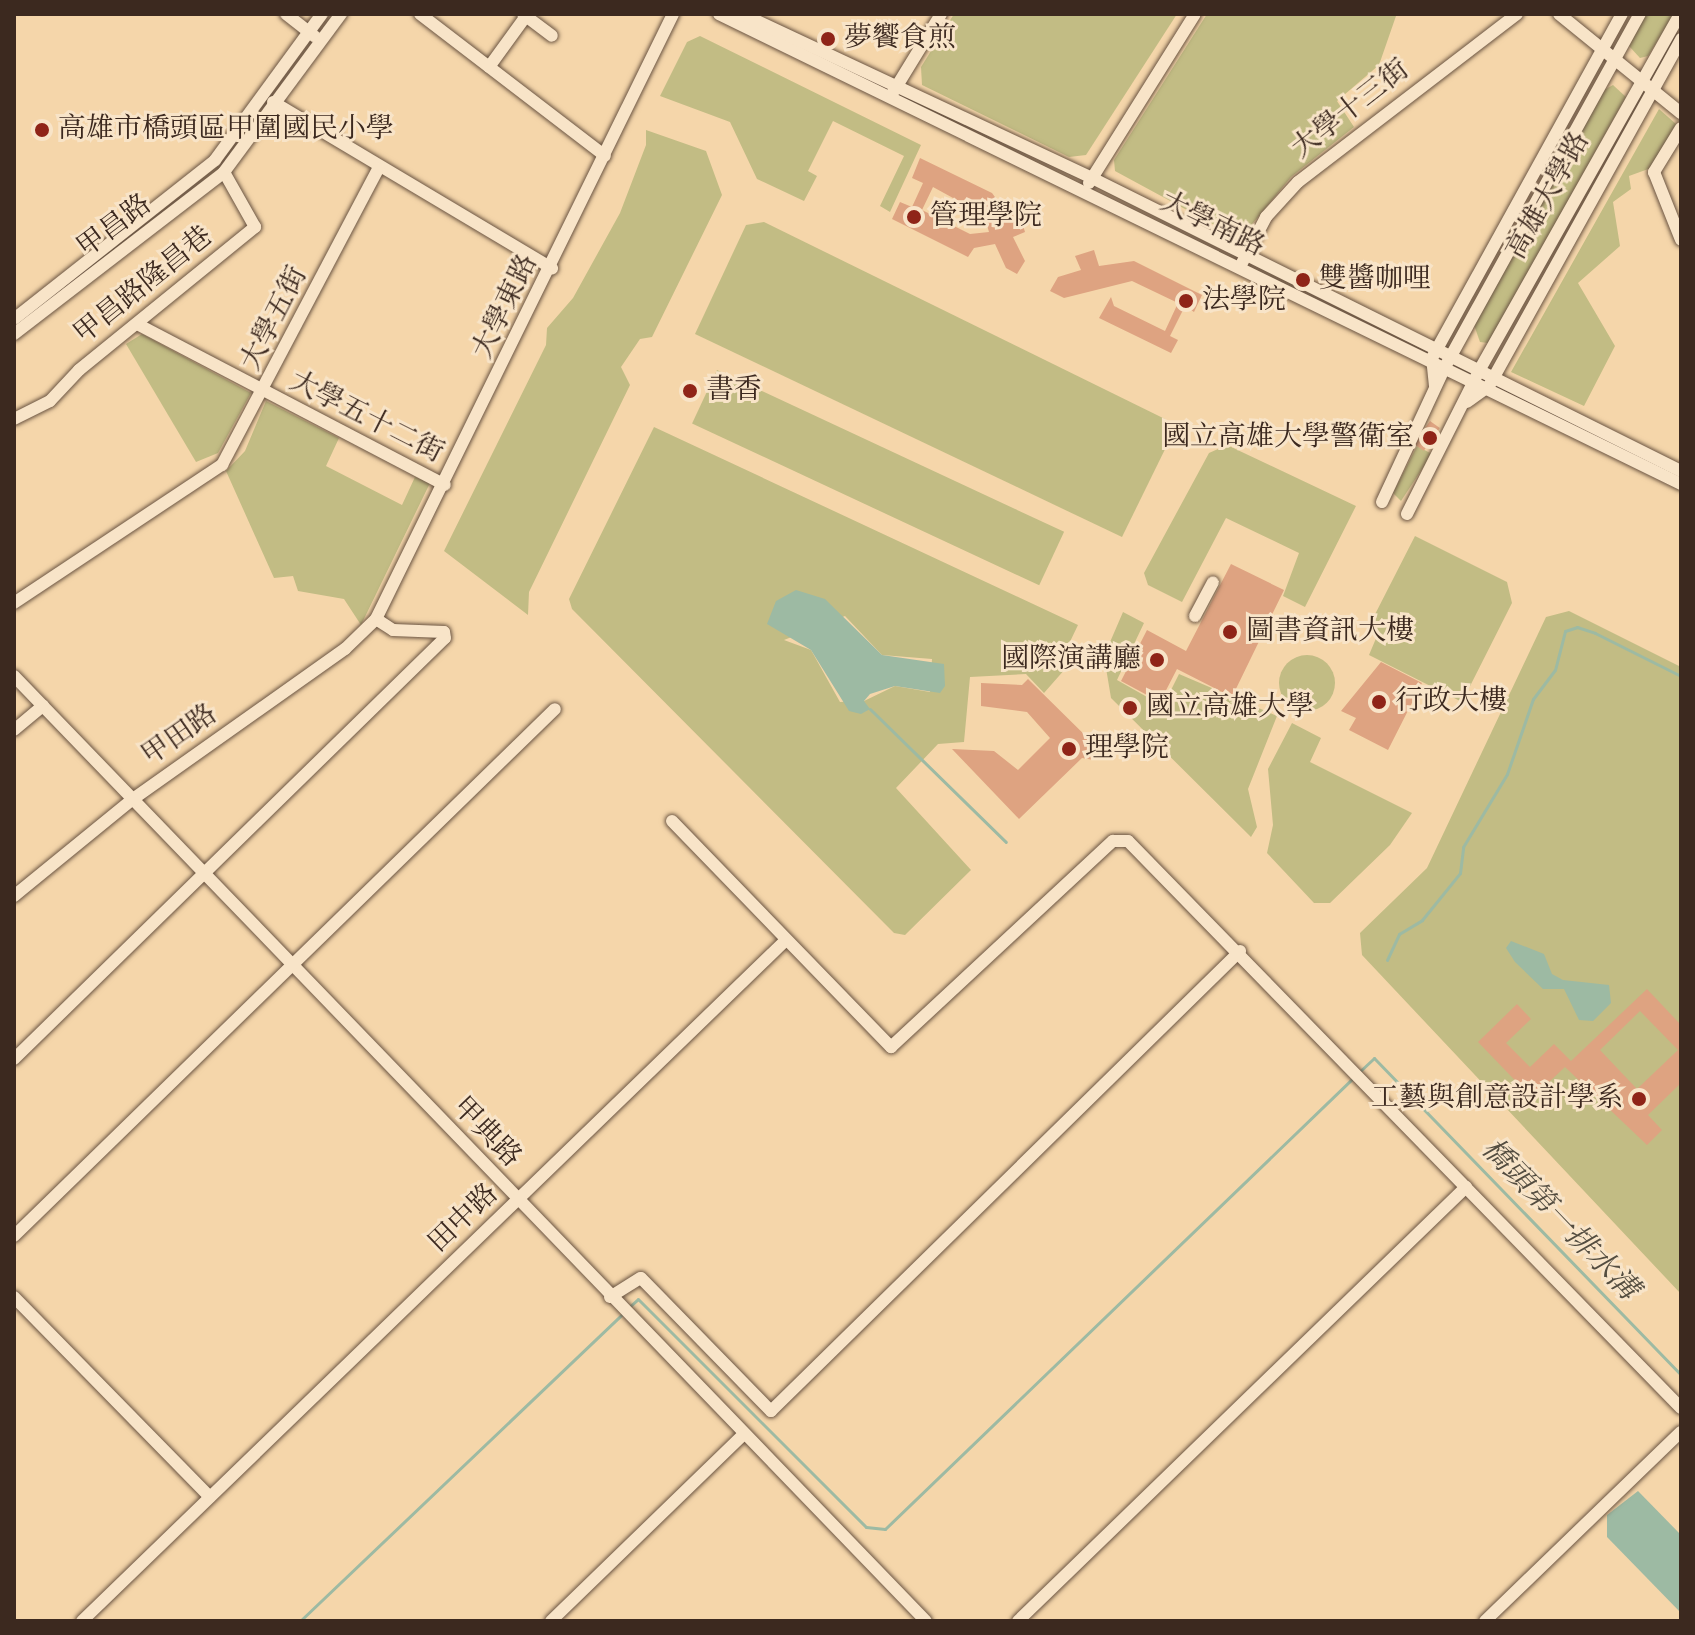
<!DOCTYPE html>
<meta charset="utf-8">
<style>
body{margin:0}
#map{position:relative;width:1695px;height:1635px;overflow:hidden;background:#f5d6aa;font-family:"IM FELL English","Noto Serif TC",serif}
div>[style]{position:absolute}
.green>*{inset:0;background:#c2bc84;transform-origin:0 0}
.round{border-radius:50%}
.water>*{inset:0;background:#9dbaa3}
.stream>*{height:3px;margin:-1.5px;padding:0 1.5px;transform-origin:1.5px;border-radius:1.5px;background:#9dbaa3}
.building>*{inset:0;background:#dea381;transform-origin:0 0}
.roads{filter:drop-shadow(0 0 2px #6a5442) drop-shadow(0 0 2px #6a5442)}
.minor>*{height:12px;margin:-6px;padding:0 6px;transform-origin:6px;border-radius:6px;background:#f8e4c8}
.dots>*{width:22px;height:22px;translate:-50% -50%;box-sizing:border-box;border:4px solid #f8e4c8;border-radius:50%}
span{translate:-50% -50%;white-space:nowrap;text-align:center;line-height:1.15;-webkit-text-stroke:6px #f8e4c8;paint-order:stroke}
.poi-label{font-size:28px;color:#3c291f}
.left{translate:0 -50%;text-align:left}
.right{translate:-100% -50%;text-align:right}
.street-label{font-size:28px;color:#3c291f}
.water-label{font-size:30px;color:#544d40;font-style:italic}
.frame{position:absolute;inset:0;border:16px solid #3c291f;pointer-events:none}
</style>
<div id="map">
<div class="green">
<i style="clip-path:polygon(954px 14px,1177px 14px,1086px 155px,1069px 157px,922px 85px,921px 67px)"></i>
<i style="clip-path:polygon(1207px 14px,1396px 16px,1379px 65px,1337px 101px,1354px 127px,1291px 177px,1244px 234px,1233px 235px,1115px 171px,1114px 160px)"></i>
<i style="clip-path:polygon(1646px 14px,1674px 14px,1648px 56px,1640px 58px,1629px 46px)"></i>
<i style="clip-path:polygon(700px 36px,921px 145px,890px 212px,880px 206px,904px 156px,833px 121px,808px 171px,817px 176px,804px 201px,757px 179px,730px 122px,660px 96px,687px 42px)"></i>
<i style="clip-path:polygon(1613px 85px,1626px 97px,1488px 343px,1480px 342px,1474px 325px,1604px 90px)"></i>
<i style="clip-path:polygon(1659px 109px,1676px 124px,1651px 168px,1629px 176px,1631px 189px,1613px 202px,1620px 246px,1578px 283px,1615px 346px,1584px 406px,1511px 372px)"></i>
<i style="clip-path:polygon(646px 130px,706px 151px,722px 195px,652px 337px,640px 339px,621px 367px,630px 385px,529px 592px,528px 615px,444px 551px,546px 345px,547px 328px,573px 298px,620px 213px,646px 145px)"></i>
<i style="clip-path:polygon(764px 222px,1165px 419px,1172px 435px,1122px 537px,695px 334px,746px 225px)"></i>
<i style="clip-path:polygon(142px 334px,251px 393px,218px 453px,196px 462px,126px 344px)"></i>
<i style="left:717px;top:370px;width:383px;height:59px;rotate:25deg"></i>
<i style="clip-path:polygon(266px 401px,339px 438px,326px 466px,402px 505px,415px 477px,430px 483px,361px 625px,344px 599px,298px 591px,293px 576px,274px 578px,226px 471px,245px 451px)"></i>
<i style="clip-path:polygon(evenodd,654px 427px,1078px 625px,1066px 650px,1066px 668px,1044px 693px,1026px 674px,970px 677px,964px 742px,938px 744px,896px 788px,971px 870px,905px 935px,894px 933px,572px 609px,569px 599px,654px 427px,845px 616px,882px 655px,932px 659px,930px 692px,895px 686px,864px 701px,840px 702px,811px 650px,784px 640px,845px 616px)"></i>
<i style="clip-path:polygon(1227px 445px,1356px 506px,1305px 607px,1283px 596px,1299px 553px,1226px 518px,1182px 602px,1148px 585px,1144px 573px,1209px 453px)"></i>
<i style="clip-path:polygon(1417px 446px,1432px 454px,1401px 501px,1393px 493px)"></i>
<i style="clip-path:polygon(1415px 536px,1507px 582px,1512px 603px,1462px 702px,1369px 655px,1377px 636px,1367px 630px)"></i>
<i style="clip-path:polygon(1569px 611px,1681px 667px,1681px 1294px,1362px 955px,1360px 933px,1427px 868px,1546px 617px)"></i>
<i style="clip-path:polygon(1123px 612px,1144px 623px,1117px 680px,1163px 706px,1179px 674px,1277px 716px,1248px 789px,1257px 827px,1251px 837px,1111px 698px,1104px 656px)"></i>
<i class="round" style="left:1279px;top:655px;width:56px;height:56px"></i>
<i style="clip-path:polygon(1292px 723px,1321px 738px,1310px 762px,1412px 813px,1390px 845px,1330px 903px,1314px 903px,1267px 853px,1273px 825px,1268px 769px)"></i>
</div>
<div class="water">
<i style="clip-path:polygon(796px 590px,825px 599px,882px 655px,944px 664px,945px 686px,940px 693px,895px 686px,870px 694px,864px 701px,870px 709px,861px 714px,849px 711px,811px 650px,767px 624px,776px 601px)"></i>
<i style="clip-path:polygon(1511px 941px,1544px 954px,1552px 974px,1563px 980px,1609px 985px,1611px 1003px,1593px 1021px,1579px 1020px,1564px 989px,1543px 989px,1515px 962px,1506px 948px)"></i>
<i style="clip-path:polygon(1638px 1491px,1681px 1535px,1681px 1613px,1607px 1537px,1607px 1515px)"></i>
</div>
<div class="stream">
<i style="left:870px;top:709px;width:190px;rotate:44.4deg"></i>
<i style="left:1387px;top:960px;width:29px;rotate:-65deg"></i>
<i style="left:1399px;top:934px;width:27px;rotate:-31deg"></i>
<i style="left:1422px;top:920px;width:60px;rotate:-51deg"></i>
<i style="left:1460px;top:873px;width:26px;rotate:-83deg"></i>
<i style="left:1463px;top:847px;width:85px;rotate:-58.9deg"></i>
<i style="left:1507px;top:774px;width:79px;rotate:-70.9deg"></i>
<i style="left:1533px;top:699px;width:36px;rotate:-53deg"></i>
<i style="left:1555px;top:670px;width:40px;rotate:-75.6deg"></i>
<i style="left:1565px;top:631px;width:13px;rotate:-18deg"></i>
<i style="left:1577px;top:627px;width:19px;rotate:18deg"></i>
<i style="left:1595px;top:633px;width:96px;rotate:26.6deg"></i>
<i style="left:1358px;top:1073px;width:22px;rotate:-43deg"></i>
<i style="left:1374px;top:1058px;width:441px;rotate:45.9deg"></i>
<i style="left:628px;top:1308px;width:13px;rotate:-42deg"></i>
<i style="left:638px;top:1299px;width:322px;rotate:45deg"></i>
<i style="left:866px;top:1527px;width:19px;rotate:6deg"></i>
<i style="left:885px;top:1529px;width:649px;rotate:-43.94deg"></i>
<i style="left:300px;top:1621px;width:446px;rotate:-43.6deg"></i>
</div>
<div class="building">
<i style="clip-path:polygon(evenodd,920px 158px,992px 193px,1006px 212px,1019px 212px,1025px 232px,1013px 237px,1025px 261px,1017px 274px,1006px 268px,995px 244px,974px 248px,968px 257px,892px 219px,900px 202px,912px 207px,923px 183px,912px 178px,920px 158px,933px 187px,984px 215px,989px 232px,970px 234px,922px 210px,933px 187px)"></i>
<i style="clip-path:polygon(1094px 250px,1099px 266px,1134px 261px,1202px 295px,1194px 312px,1185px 306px,1170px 336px,1178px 340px,1171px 353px,1099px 318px,1111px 297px,1114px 306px,1165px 331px,1178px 303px,1132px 281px,1064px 298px,1050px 291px,1058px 277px,1081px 270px,1075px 256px)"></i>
<i style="left:1430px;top:421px;width:12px;height:28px;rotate:35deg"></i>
<i style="clip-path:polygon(1231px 564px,1284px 590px,1232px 697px,1177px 669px,1160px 702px,1121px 681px,1147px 630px,1186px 651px)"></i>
<i style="clip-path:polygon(1381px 662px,1422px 683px,1388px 750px,1349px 730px,1356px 718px,1341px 711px)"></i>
<i style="clip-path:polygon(1028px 679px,1100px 750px,1094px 760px,1082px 758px,1019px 819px,952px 749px,994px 751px,1018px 770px,1050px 738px,1027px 712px,981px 706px,981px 683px,1022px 685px)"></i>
<i style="clip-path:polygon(evenodd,1647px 989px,1681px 1025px,1681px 1083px,1648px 1115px,1662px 1130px,1647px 1145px,1565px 1067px,1532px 1098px,1478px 1042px,1517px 1004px,1531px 1019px,1506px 1043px,1530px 1067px,1554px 1044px,1571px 1061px,1647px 989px,1640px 1011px,1678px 1050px,1637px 1089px,1600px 1050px,1640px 1011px)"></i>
</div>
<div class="roads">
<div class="minor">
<i style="left:286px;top:14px;width:37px;rotate:38deg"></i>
<i style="left:420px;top:14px;width:233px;rotate:37.5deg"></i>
<i style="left:523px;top:14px;width:36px;rotate:37deg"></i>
<i style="left:719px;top:14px;width:1071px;rotate:26.04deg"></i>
<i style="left:742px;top:14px;width:387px;rotate:25.1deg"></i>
<i style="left:1092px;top:178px;width:658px;rotate:26.45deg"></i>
<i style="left:1559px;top:14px;width:157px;rotate:39.1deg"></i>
<i style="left:489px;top:67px;width:63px;rotate:-54deg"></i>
<i style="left:892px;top:94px;width:94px;rotate:-58.5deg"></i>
<i style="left:273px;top:102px;width:325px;rotate:30.8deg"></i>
<i style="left:1681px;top:128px;width:52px;rotate:121.5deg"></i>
<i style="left:1654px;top:172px;width:73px;rotate:68.3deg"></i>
<i style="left:1089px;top:183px;width:199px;rotate:-57.9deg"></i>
<i style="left:1242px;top:263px;width:52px;rotate:-62.4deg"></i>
<i style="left:1266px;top:217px;width:47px;rotate:-47.6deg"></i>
<i style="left:1298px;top:182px;width:276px;rotate:-37.5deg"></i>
<i style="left:14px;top:319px;width:256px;rotate:-38.3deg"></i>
<i style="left:215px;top:160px;width:181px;rotate:-53.8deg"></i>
<i style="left:139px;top:325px;width:345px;rotate:27.6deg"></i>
<i style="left:14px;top:334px;width:265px;rotate:-37.6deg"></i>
<i style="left:224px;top:172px;width:197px;rotate:-53.5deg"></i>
<i style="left:1435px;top:386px;width:28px;rotate:-96deg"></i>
<i style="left:1432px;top:358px;width:393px;rotate:-61.1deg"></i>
<i style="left:1467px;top:402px;width:27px;rotate:-36deg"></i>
<i style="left:1489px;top:386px;width:397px;rotate:-61deg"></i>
<i style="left:14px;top:419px;width:40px;rotate:-26.6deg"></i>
<i style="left:50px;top:401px;width:42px;rotate:-46.9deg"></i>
<i style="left:79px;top:370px;width:227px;rotate:-39.1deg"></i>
<i style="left:255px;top:227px;width:63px;rotate:-119.4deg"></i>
<i style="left:1382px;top:502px;width:151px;rotate:-65deg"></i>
<i style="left:1446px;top:365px;width:401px;rotate:-61.1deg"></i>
<i style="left:1407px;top:514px;width:162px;rotate:-63.3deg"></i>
<i style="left:1480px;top:369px;width:407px;rotate:-60.6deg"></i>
<i style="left:14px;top:603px;width:250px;rotate:-33.6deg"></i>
<i style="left:222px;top:465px;width:335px;rotate:-62.2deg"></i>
<i style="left:1195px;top:616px;width:38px;rotate:-62deg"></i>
<i style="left:14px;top:676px;width:1313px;rotate:46.02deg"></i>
<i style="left:14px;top:730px;width:38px;rotate:-40deg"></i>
<i style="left:672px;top:821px;width:315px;rotate:45.9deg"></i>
<i style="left:891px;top:1047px;width:303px;rotate:-42.9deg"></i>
<i style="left:1113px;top:841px;width:15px"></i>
<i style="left:1128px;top:841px;width:792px;rotate:45.72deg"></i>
<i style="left:14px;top:896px;width:154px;rotate:-39.2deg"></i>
<i style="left:133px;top:799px;width:260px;rotate:-35.3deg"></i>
<i style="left:345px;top:649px;width:43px;rotate:-44.1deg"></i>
<i style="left:376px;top:619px;width:674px;rotate:-63.85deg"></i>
<i style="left:14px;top:1059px;width:602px;rotate:-44.33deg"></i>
<i style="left:445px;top:638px;width:6px;rotate:-99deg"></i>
<i style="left:444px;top:632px;width:51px;rotate:-177.8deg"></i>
<i style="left:393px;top:630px;width:20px;rotate:-147deg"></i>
<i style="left:14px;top:1236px;width:755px;rotate:-44.25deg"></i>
<i style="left:14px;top:1297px;width:280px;rotate:45.6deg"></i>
<i style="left:610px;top:1297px;width:36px;rotate:-32deg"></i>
<i style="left:641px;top:1278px;width:186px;rotate:45.7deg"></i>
<i style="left:771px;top:1411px;width:657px;rotate:-44.44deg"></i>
<i style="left:82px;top:1621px;width:978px;rotate:-44.05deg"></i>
<i style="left:551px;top:1621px;width:269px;rotate:-44.1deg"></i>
<i style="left:1018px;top:1621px;width:624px;rotate:-44.09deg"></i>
<i style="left:1485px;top:1621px;width:272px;rotate:-44deg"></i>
</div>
</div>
<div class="dots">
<i style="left:828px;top:39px;background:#8f2418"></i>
<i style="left:42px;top:130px;background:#8f2418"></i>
<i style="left:914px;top:217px;background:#8f2418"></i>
<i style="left:1303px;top:280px;background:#8f2418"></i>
<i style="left:1186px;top:301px;background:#8f2418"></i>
<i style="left:690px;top:391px;background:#8f2418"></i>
<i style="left:1430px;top:438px;background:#8f2418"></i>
<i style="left:1230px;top:632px;background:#8f2418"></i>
<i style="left:1157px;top:660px;background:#8f2418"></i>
<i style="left:1379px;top:702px;background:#8f2418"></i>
<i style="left:1130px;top:708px;background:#8f2418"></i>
<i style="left:1069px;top:749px;background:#8f2418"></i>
<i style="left:1639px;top:1099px;background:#8f2418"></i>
</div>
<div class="poi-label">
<span class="left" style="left:844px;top:39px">夢饗食煎</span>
<span class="left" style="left:58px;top:130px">高雄市橋頭區甲圍國民小學</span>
<span class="left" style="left:930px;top:217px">管理學院</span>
<span class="left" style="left:1319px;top:280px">雙醬咖哩</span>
<span class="left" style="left:1202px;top:301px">法學院</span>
<span class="left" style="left:706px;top:391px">書香</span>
<span class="right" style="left:1414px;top:438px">國立高雄大學警衛室</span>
<span class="left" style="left:1246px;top:632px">圖書資訊大樓</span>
<span class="right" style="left:1141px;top:660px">國際演講廳</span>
<span class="left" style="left:1395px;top:702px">行政大樓</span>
<span class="left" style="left:1146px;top:708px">國立高雄大學</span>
<span class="left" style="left:1085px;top:749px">理學院</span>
<span class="right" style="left:1623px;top:1099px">工藝與創意設計學系</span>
</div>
<div class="street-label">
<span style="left:1351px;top:110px;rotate:-38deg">大學十三街</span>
<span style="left:1549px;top:196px;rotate:-61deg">高雄大學路</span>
<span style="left:1212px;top:225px;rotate:26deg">大學南路</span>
<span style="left:115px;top:227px;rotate:-37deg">甲昌路</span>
<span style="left:144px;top:286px;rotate:-39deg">甲昌路隆昌巷</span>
<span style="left:506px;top:307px;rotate:-64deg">大學東路</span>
<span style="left:275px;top:319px;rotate:-63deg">大學五街</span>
<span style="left:366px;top:418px;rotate:27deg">大學五十二街</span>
<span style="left:180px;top:736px;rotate:-35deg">甲田路</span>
<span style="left:486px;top:1133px;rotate:46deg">甲典路</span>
<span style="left:464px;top:1219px;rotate:-44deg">田中路</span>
</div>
<div class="water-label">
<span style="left:1559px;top:1220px;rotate:46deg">橋頭第一排水溝</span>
</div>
<div class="frame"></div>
</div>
